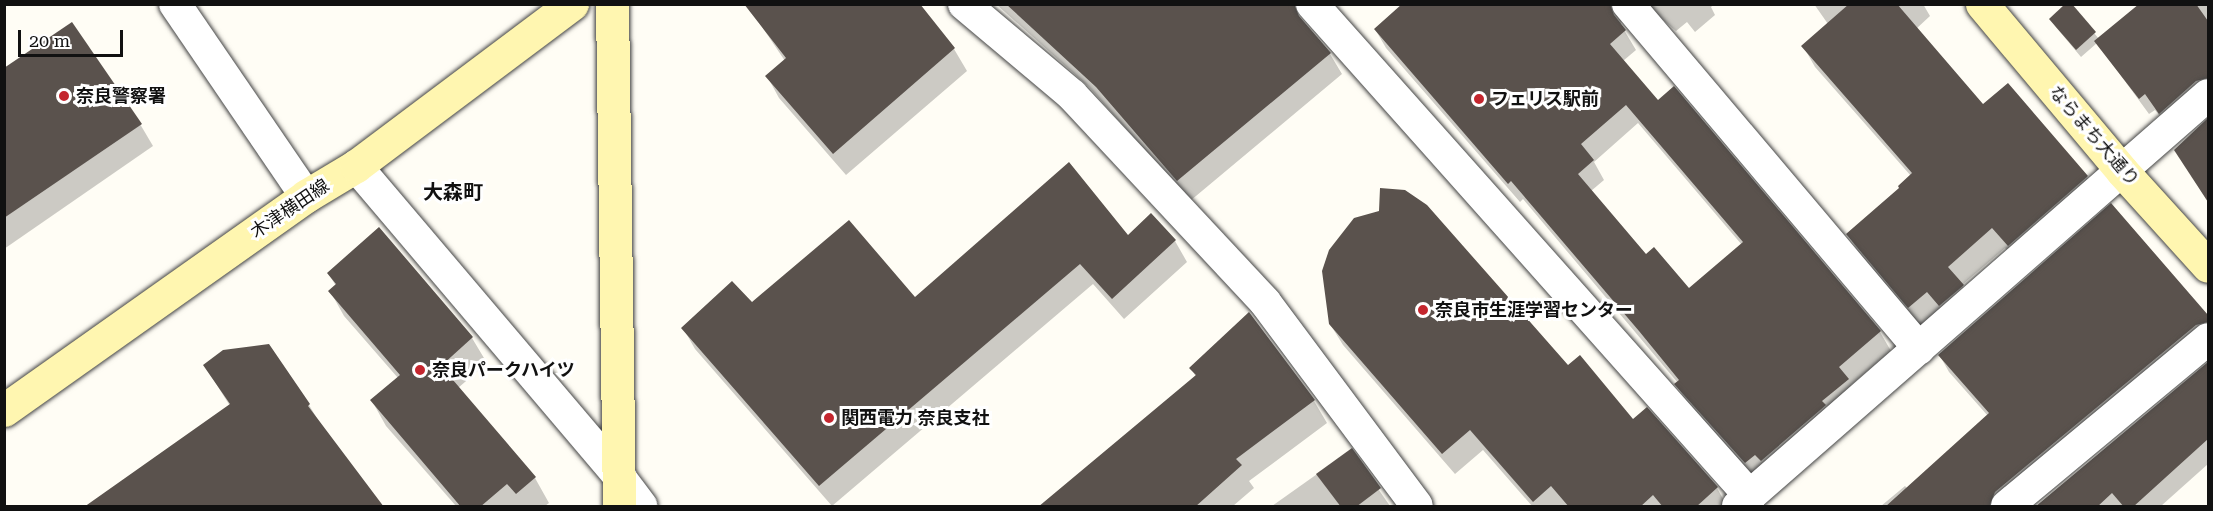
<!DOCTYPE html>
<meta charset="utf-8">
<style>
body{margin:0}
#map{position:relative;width:2213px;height:511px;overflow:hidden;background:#fffdf5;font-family:"Roboto Serif","Noto Sans JP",serif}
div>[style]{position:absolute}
.shadow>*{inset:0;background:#0003}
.building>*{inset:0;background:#5a524d}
.roads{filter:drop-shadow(0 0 2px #444) drop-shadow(0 0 2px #444)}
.street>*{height:32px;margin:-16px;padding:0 16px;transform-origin:16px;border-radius:16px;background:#fff}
.secondary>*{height:33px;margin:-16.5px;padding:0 16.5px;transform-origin:16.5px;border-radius:16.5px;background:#fff6b0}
.dots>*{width:16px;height:16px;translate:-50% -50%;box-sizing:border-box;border:3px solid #fff;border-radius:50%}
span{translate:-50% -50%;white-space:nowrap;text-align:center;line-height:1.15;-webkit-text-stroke:6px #fff;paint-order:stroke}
.poi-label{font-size:18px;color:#111;font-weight:700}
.left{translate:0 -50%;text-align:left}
.street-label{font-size:18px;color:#111}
.neighbourhood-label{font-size:20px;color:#111;font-weight:700}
.frame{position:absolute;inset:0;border:6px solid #111;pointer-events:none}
.scale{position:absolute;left:18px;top:30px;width:105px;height:27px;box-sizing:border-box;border:3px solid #111;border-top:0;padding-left:8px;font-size:18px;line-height:21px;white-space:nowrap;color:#111;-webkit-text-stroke:4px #fff;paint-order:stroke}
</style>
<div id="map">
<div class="shadow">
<i style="clip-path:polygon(917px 4px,954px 49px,967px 71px,846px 175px,779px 98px,767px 76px,785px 61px,748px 6px)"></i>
<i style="clip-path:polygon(996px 4px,1288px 4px,1330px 54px,1342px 74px,1190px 201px,1089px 87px)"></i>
<i style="clip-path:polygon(evenodd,1587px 4px,1714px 4px,1711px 7px,1715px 15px,1695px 32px,1687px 22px,1676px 31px,1647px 6px,1622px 17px,1621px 25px,1636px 50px,1623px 61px,1658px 102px,1880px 332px,1891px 351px,1851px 385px,1859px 399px,1757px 482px,1687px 403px,1676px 384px,1678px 383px,1523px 199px,1520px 202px,1386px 48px,1375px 29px,1587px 4px,1638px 123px,1742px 245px,1689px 290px,1646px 256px,1591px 191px,1604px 180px,1594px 162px,1638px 123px)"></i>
<i style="clip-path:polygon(1814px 4px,1923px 4px,1930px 16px,1916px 29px,1983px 107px,2087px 177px,2098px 198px,2021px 266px,2005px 248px,1962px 285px,1974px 306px,1921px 327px,1860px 255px,1848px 234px,1901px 188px,1911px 176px,1815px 67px,1803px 46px,1828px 24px)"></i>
<i style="clip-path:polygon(2070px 4px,2099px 39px,2141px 4px,2208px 4px,2208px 98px,2170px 129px,2155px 110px,2149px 114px,2097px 43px,2081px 57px,2055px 26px,2050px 19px)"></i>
<i style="clip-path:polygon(4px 70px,140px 124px,153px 146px,4px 249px)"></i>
<i style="clip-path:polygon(2208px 121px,2208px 202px,2176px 151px)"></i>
<i style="clip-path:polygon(2111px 206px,2208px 317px,2208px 320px,2198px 319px,2198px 322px,2208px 323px,2208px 340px,2006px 506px,1881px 506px,1905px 486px,1907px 488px,1988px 416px,1949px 372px,1940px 356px)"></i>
<i style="clip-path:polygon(379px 229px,472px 338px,487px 363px,458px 388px,535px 478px,549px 503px,545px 506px,456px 506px,386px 426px,372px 401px,398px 378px,344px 316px,330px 291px,336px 286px,328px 273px)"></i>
<i style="clip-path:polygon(1175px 241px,1187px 262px,1124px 319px,1093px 284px,832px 506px,695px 349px,683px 328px,752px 304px,915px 300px)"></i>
<i style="clip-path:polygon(1248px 315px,1314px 401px,1327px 423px,1249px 481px,1254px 488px,1233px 506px,1041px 506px,1196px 377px,1191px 368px)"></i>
<i style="clip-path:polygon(1330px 324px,1568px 367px,1717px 488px,1727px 506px,1532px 506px,1483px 450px,1455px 474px,1343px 345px)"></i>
<i style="clip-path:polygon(2208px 364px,2208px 464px,2161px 506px,2037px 506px)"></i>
<i style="clip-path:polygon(205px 366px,309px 405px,321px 425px,230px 406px)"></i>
<i style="clip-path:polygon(1351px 450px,1390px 506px,1272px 506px)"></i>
</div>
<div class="building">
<i style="clip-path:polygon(744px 4px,920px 4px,955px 48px,833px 154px,765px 76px,786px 58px)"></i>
<i style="clip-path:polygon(1006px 4px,1294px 4px,1299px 16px,1331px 53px,1177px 181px,1096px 87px)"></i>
<i style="clip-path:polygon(evenodd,1402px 4px,1610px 4px,1614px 15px,1626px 30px,1610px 44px,1658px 100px,1674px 86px,1881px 331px,1839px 367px,1849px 379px,1822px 401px,1826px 405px,1761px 461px,1755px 455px,1745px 463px,1674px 384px,1679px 380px,1639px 331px,1511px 181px,1508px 184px,1374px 29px,1402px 4px,1626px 105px,1743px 242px,1689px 288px,1654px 247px,1646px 254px,1578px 174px,1594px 160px,1581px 144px,1626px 105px)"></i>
<i style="clip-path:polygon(1849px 4px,1897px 4px,1983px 104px,2008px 83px,2088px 176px,2008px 246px,1992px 228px,1948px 267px,1964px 285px,1939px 306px,1927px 292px,1908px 308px,1846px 234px,1899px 188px,1898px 186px,1912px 173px,1801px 46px)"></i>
<i style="clip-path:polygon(2065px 4px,2072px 4px,2096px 32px,2076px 50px,2049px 19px)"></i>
<i style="clip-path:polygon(2139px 4px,2196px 4px,2208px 21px,2208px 78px,2196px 81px,2159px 114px,2145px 94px,2139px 99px,2094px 41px)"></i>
<i style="clip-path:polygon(72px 22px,142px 124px,4px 218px,4px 68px)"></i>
<i style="clip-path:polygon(2208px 118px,2208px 202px,2174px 150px)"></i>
<i style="clip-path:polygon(1069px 162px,1128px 235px,1151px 213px,1176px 240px,1112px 299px,1080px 264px,819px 486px,681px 328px,732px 281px,752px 302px,849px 220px,915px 297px)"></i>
<i style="clip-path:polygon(1380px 188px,1405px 190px,1427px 205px,1568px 365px,1580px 355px,1633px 419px,1647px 407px,1718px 487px,1696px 507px,1663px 507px,1653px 495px,1640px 507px,1569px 507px,1551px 486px,1533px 502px,1470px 430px,1442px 454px,1329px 324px,1322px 271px,1329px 250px,1354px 218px,1379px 211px)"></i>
<i style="clip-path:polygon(2111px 203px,2208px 315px,2208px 322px,2196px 325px,1995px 492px,1989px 507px,1885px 507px,1989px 413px,1938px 355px)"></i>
<i style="clip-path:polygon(379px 227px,473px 337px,441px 366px,536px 477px,516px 494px,507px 484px,480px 507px,461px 507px,370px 400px,400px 375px,328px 291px,336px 284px,327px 273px)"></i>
<i style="clip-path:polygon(1249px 312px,1315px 400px,1236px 459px,1242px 465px,1195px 507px,1038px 507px,1196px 375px,1189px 368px)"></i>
<i style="clip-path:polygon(269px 344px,310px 404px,308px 406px,384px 507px,84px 507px,230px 404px,203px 365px,223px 350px)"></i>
<i style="clip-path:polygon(2208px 362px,2208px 439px,2133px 507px,2124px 507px,2112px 493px,2097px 507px,2035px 507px)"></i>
<i style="clip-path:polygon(1352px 448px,1381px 488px,1356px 507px,1341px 507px,1316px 474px)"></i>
</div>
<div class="roads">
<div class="street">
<i style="left:175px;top:4px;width:232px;rotate:55.7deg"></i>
<i style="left:964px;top:4px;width:141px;rotate:40.1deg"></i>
<i style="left:1072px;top:95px;width:283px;rotate:47deg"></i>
<i style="left:1265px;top:302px;width:254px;rotate:53.3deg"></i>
<i style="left:1312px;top:4px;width:659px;rotate:48.32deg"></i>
<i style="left:1628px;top:4px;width:451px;rotate:49.8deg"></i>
<i style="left:356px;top:166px;width:410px;rotate:49.7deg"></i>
<i style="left:621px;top:479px;width:34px;rotate:53deg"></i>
<i style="left:1738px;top:506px;width:624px;rotate:-41.17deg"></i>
<i style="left:2007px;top:506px;width:261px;rotate:-39.7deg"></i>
</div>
<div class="secondary">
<i style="left:612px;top:4px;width:502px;rotate:89.2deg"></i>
<i style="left:1982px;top:4px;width:218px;rotate:50deg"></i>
<i style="left:2122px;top:171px;width:128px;rotate:47.8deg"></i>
<i style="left:4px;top:410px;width:370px;rotate:-35.3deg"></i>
<i style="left:306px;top:196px;width:58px;rotate:-31deg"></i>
<i style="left:356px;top:166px;width:270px;rotate:-36.9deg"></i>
</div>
</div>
<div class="dots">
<i style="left:64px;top:96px;background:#c4262e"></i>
<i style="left:1479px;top:99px;background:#c4262e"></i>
<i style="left:1423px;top:310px;background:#c4262e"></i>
<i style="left:420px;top:370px;background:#c4262e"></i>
<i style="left:829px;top:418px;background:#c4262e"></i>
</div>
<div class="poi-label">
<span class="left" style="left:76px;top:96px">奈良警察署</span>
<span class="left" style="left:1491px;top:99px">フェリス駅前</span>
<span class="left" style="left:1435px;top:310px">奈良市生涯学習センター</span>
<span class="left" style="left:432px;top:370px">奈良パークハイツ</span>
<span class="left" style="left:841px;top:418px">関西電力 奈良支社</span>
</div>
<div class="street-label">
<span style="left:2094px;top:136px;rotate:49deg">ならまち大通り</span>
<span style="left:290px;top:209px;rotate:-34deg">木津横田線</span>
</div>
<div class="neighbourhood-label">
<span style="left:453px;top:192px">大森町</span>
</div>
<div class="frame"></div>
<div class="scale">20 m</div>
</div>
